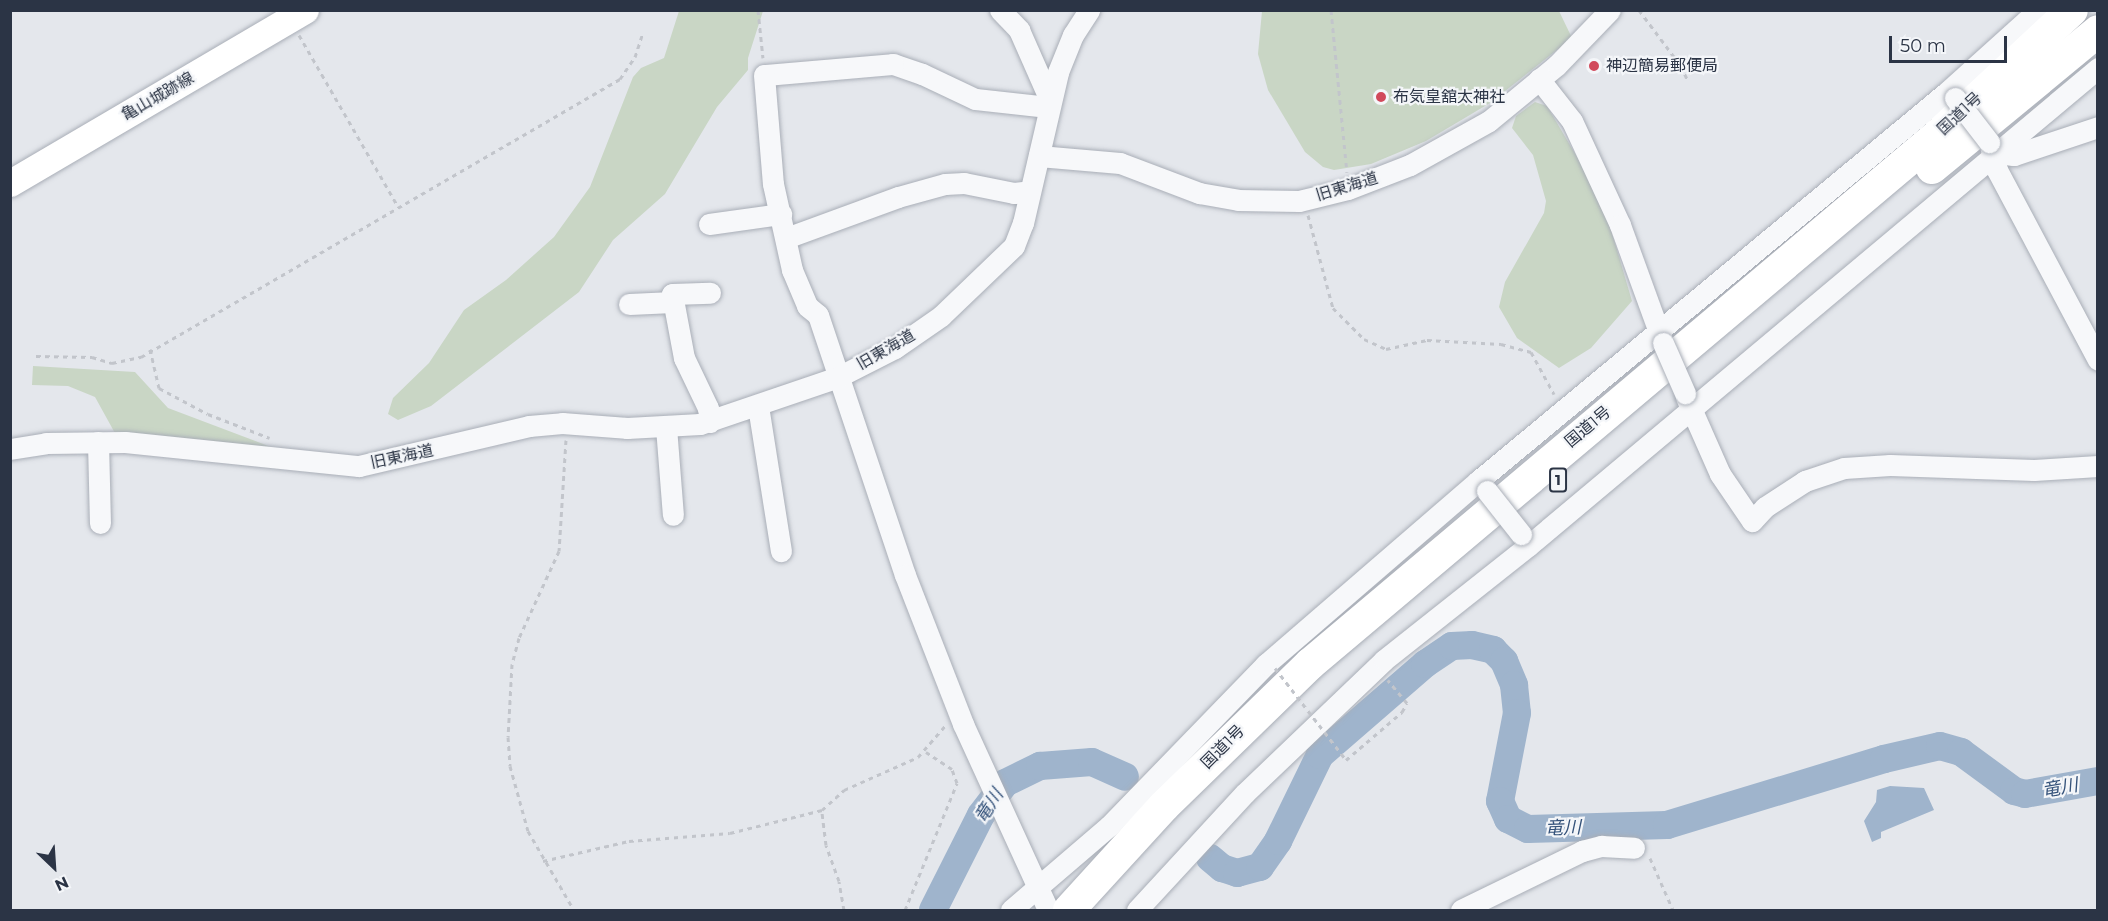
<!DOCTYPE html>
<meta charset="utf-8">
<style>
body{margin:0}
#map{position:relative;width:2108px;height:921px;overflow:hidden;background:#e4e7ec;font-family:Montserrat,"Noto Sans JP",sans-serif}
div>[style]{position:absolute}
.green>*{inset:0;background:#c9d6c5}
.water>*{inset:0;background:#9fb4cc}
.river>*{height:28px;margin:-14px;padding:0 14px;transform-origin:14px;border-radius:14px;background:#9fb4cc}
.path>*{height:3px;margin-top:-1.5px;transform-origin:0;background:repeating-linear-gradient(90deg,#c2c5cb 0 4.5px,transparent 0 9px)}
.roads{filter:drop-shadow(0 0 2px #a9aeb7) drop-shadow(0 0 2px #a9aeb7)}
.minor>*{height:21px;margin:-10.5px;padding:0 10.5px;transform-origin:10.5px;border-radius:10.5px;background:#f7f8fa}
.major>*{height:27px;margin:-13.5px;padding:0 13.5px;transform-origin:13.5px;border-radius:13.5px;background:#fff}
.highway>*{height:32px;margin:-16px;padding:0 16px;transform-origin:16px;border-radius:16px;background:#fff}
.path-bridge>*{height:3px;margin-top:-1.5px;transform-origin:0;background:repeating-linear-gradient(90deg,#c2c5cb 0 4.5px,transparent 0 9px)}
.bridges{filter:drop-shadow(0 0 2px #a9aeb7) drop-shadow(0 0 2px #a9aeb7)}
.minor-bridge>*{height:21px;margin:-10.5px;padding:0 10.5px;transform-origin:10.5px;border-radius:10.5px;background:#f7f8fa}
.dots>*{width:16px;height:16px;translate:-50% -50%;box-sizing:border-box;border:3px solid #f4f6f9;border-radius:50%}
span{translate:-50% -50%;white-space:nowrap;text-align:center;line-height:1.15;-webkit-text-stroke:4.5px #f4f6f9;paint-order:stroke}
.shield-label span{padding:2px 4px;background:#f4f6f9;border:2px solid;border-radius:4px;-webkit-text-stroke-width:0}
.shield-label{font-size:15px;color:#2b3445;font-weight:700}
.poi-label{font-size:16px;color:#2b3445}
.left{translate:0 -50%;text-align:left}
.street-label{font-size:16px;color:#2b3445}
.water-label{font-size:18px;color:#34527a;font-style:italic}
.frame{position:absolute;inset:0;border:12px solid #2b3445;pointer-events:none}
.north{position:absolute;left:24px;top:837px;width:60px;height:60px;-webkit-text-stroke:4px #f4f6f9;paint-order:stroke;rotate:155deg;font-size:16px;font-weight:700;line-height:24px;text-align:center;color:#2b3445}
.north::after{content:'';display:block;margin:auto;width:21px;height:27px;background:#2b3445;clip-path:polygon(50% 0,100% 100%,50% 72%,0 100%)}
.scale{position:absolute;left:1889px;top:36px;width:118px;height:27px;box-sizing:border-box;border:3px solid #2b3445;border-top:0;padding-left:8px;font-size:18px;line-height:21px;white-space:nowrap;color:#2b3445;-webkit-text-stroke:4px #f4f6f9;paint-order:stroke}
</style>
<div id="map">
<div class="green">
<i style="clip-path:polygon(679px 11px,763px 11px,748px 58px,748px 70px,717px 107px,665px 194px,613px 240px,579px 292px,431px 406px,398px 420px,388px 414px,393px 398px,429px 363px,464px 310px,506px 280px,554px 237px,590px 187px,633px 77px,641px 68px,664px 58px)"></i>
<i style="clip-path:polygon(1262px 11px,1559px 11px,1572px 38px,1490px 103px,1426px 141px,1371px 164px,1334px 170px,1323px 167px,1305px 152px,1268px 90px,1258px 54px)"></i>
<i style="clip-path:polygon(1535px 102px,1547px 106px,1590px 179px,1607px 216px,1632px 301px,1591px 348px,1559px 368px,1517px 338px,1499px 307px,1505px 282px,1544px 213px,1546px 201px,1533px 155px,1512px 128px,1516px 116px)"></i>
<i style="clip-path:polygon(33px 366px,135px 372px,168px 408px,271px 447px,116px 435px,95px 397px,68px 386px,32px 385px)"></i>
</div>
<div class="water">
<i style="clip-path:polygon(1890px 786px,1924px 788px,1934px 810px,1881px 832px,1881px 838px,1872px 842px,1864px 821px,1876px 802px,1877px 790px)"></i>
</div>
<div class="river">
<i style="left:1210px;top:858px;width:16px;rotate:40deg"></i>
<i style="left:1222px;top:868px;width:16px;rotate:18deg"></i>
<i style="left:1237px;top:873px;width:24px;rotate:-15deg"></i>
<i style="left:1260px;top:867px;width:32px;rotate:-55deg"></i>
<i style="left:1278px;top:841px;width:96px;rotate:-64deg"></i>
<i style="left:1320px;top:755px;width:139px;rotate:-40.9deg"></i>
<i style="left:1425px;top:664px;width:32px;rotate:-34deg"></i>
<i style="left:1452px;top:646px;width:20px;rotate:-3deg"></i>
<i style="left:1472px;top:645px;width:22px;rotate:13deg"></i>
<i style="left:1493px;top:650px;width:16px;rotate:45deg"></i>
<i style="left:1504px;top:661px;width:26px;rotate:67deg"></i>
<i style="left:1514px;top:685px;width:28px;rotate:84deg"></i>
<i style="left:1517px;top:713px;width:90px;rotate:100.9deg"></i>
<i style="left:1500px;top:801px;width:20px;rotate:66deg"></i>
<i style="left:1508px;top:819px;width:22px;rotate:27deg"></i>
<i style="left:1528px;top:829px;width:139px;rotate:-1.6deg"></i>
<i style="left:1667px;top:825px;width:227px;rotate:-16.9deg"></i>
<i style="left:1884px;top:759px;width:57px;rotate:-13.1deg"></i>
<i style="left:1940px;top:746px;width:22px;rotate:16deg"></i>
<i style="left:1961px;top:752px;width:66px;rotate:36.3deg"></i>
<i style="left:2014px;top:791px;width:11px;rotate:15deg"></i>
<i style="left:2025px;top:794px;width:74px;rotate:-10.1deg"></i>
<i style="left:933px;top:910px;width:106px;rotate:-63.2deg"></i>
<i style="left:981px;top:815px;width:40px;rotate:-53deg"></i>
<i style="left:1005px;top:783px;width:39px;rotate:-26deg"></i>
<i style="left:1040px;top:766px;width:52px;rotate:-4.4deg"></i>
<i style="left:1092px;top:762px;width:36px;rotate:24deg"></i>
</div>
<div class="path">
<i style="left:758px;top:10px;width:48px;rotate:84.1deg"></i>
<i style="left:1331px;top:10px;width:163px;rotate:84.4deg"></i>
<i style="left:1639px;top:10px;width:70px;rotate:53.1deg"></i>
<i style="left:1681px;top:66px;width:17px;rotate:65deg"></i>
<i style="left:299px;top:35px;width:196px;rotate:60deg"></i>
<i style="left:1308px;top:215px;width:96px;rotate:75deg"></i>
<i style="left:1333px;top:308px;width:44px;rotate:45deg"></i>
<i style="left:1364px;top:339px;width:24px;rotate:24deg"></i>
<i style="left:1386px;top:349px;width:42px;rotate:-12.4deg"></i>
<i style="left:1427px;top:340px;width:74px;rotate:3.1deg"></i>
<i style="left:1501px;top:344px;width:31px;rotate:15deg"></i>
<i style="left:1531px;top:352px;width:48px;rotate:61.3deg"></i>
<i style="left:150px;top:349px;width:40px;rotate:77deg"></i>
<i style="left:159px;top:388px;width:55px;rotate:28deg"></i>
<i style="left:208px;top:414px;width:66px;rotate:21.2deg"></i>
<i style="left:36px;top:356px;width:56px;rotate:1deg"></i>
<i style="left:92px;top:357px;width:21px;rotate:17deg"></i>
<i style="left:112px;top:363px;width:30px;rotate:-12deg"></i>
<i style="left:141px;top:357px;width:554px;rotate:-30.13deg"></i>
<i style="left:620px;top:79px;width:27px;rotate:-56deg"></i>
<i style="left:635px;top:57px;width:23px;rotate:-72deg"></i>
<i style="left:566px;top:440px;width:111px;rotate:93.6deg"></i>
<i style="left:559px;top:551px;width:96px;rotate:114.7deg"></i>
<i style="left:519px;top:638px;width:27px;rotate:105deg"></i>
<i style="left:512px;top:664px;width:73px;rotate:93.1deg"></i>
<i style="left:508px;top:737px;width:29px;rotate:86deg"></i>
<i style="left:510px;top:766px;width:67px;rotate:74.5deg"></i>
<i style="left:528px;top:831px;width:91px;rotate:59.8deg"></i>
<i style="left:1346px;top:760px;width:74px;rotate:-40.6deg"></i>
<i style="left:1402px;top:712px;width:10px;rotate:-61deg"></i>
<i style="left:1407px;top:703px;width:30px;rotate:-130deg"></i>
<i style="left:1650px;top:858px;width:57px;rotate:66.1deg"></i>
<i style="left:543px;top:861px;width:88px;rotate:-13.1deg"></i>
<i style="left:629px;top:841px;width:101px;rotate:-4.5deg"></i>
<i style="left:730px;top:833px;width:95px;rotate:-14deg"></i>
<i style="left:844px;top:910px;width:29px;rotate:-100deg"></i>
<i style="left:839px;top:881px;width:38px;rotate:-110deg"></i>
<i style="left:826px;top:845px;width:35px;rotate:-97deg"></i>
<i style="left:822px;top:810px;width:30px;rotate:-42deg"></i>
<i style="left:844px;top:790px;width:81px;rotate:-24deg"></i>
<i style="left:918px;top:757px;width:41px;rotate:-48.9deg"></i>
<i style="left:905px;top:910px;width:137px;rotate:-67.7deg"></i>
<i style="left:957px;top:783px;width:15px;rotate:-110deg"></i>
<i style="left:952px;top:769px;width:31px;rotate:-147deg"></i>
</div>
<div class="roads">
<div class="minor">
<i style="left:1000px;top:10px;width:28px;rotate:46deg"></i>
<i style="left:1019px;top:30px;width:74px;rotate:66.2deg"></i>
<i style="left:1539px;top:79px;width:53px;rotate:51.8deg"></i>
<i style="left:1572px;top:121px;width:115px;rotate:65.2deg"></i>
<i style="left:1620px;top:225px;width:126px;rotate:70deg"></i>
<i style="left:1048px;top:107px;width:73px;rotate:-173.7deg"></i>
<i style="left:975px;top:99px;width:59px;rotate:-154.7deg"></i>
<i style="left:922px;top:74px;width:31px;rotate:-161deg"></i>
<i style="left:893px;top:64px;width:129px;rotate:175.1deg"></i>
<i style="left:764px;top:75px;width:109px;rotate:85.3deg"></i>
<i style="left:773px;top:184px;width:88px;rotate:77.5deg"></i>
<i style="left:792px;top:270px;width:39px;rotate:67deg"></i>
<i style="left:807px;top:306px;width:14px;rotate:39deg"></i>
<i style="left:818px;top:315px;width:274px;rotate:71.5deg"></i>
<i style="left:905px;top:575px;width:160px;rotate:68.7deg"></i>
<i style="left:963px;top:724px;width:205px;rotate:65.4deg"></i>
<i style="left:1989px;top:142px;width:29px;rotate:74deg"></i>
<i style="left:1997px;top:170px;width:215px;rotate:62deg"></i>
<i style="left:1994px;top:153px;width:20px;rotate:6deg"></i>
<i style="left:2014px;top:155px;width:89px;rotate:-18.4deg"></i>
<i style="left:1039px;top:156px;width:81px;rotate:4.9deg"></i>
<i style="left:1120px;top:163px;width:85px;rotate:20.8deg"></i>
<i style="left:1199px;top:193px;width:40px;rotate:10deg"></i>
<i style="left:1238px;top:200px;width:61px;rotate:0.9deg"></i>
<i style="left:1299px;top:201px;width:50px;rotate:-13.8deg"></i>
<i style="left:1348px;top:189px;width:66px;rotate:-21.2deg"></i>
<i style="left:1410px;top:165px;width:90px;rotate:-29.1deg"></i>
<i style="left:1489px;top:121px;width:88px;rotate:-39.5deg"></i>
<i style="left:1557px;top:65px;width:76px;rotate:-46.1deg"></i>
<i style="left:709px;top:224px;width:73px;rotate:-7.9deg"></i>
<i style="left:786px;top:238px;width:119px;rotate:-20.1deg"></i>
<i style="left:898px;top:197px;width:49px;rotate:-15.5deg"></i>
<i style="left:945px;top:184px;width:19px;rotate:-3deg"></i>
<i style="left:964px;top:183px;width:51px;rotate:11.3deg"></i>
<i style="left:1014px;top:193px;width:16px;rotate:-7deg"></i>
<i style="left:629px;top:304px;width:44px;rotate:-2.6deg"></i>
<i style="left:1686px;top:397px;width:84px;rotate:66.2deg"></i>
<i style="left:1720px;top:474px;width:57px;rotate:55.8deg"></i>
<i style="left:1752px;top:521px;width:19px;rotate:-47deg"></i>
<i style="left:1765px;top:507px;width:48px;rotate:-33deg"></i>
<i style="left:1805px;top:481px;width:41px;rotate:-18.4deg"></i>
<i style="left:1844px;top:468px;width:46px;rotate:-3.7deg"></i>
<i style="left:1890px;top:465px;width:144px;rotate:2deg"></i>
<i style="left:2034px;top:470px;width:64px;rotate:-3.6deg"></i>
<i style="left:758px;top:406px;width:147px;rotate:81deg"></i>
<i style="left:710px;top:422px;width:14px;rotate:-98deg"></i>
<i style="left:708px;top:408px;width:55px;rotate:-115.6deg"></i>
<i style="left:684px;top:358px;width:65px;rotate:-100.6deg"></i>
<i style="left:672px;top:294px;width:38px;rotate:-2deg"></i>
<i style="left:666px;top:427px;width:88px;rotate:85.5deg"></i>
<i style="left:98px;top:442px;width:81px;rotate:88.6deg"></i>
<i style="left:10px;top:449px;width:36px;rotate:-9deg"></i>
<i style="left:46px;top:443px;width:79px;rotate:-0.7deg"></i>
<i style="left:125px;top:442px;width:235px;rotate:5.9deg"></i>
<i style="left:359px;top:466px;width:175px;rotate:-13.2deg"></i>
<i style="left:529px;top:426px;width:33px;rotate:-5deg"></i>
<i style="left:562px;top:423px;width:65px;rotate:4.4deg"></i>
<i style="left:627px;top:428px;width:73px;rotate:-3.1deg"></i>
<i style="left:700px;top:424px;width:146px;rotate:-18.8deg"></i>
<i style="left:838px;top:377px;width:64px;rotate:-27deg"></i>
<i style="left:895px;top:348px;width:56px;rotate:-34.8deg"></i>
<i style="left:941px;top:316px;width:101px;rotate:-43.8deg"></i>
<i style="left:1014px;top:246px;width:25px;rotate:-69deg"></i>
<i style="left:1023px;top:223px;width:155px;rotate:-76.9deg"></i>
<i style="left:1058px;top:72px;width:40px;rotate:-68deg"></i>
<i style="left:1073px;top:35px;width:30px;rotate:-57deg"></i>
<i style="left:1011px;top:910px;width:129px;rotate:-40.6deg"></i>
<i style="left:1109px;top:826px;width:226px;rotate:-45.9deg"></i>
<i style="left:1266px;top:664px;width:280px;rotate:-40.8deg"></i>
<i style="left:1478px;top:481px;width:609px;rotate:-39.67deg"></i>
<i style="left:1947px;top:92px;width:122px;rotate:-42deg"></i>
<i style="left:1137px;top:910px;width:159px;rotate:-47.3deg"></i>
<i style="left:1245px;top:793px;width:192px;rotate:-43.7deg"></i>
<i style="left:1384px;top:660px;width:184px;rotate:-38.4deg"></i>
<i style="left:1528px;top:546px;width:744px;rotate:-39.98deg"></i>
<i style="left:1461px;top:910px;width:135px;rotate:-26deg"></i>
<i style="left:1582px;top:851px;width:20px;rotate:-15deg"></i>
<i style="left:1601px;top:846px;width:33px;rotate:3deg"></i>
</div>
<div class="major">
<i style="left:10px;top:183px;width:342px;rotate:-30.4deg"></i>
</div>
<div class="highway">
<i style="left:1932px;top:168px;width:215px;rotate:-39.5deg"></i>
<i style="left:1069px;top:910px;width:141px;rotate:-47.6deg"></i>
<i style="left:1164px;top:806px;width:204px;rotate:-44.2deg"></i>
<i style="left:1310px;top:664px;width:821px;rotate:-40.11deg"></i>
<i style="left:1938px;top:135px;width:183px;rotate:-43deg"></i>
</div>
</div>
<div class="path-bridge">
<i style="left:1275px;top:668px;width:116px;rotate:52.3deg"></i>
</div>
<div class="bridges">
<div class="minor-bridge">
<i style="left:1955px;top:98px;width:56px;rotate:52.3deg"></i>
<i style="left:1663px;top:343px;width:55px;rotate:66.3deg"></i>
<i style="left:1487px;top:491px;width:55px;rotate:51.7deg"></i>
</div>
</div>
<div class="dots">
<i style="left:1594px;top:66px;background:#d1495b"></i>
<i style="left:1381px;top:97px;background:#d1495b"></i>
</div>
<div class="shield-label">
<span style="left:1558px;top:480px">1</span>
</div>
<div class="poi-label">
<span class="left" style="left:1606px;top:66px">神辺簡易郵便局</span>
<span class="left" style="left:1393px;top:97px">布気皇舘太神社</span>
</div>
<div class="street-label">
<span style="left:158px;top:97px;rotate:-30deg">亀山城跡線</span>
<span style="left:1960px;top:114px;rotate:-43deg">国道1号</span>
<span style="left:1347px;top:187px;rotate:-17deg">旧東海道</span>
<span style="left:886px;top:350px;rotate:-30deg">旧東海道</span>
<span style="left:1588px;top:427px;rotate:-40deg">国道1号</span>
<span style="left:402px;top:457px;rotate:-12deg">旧東海道</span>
<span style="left:1223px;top:747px;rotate:-45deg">国道1号</span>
</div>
<div class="water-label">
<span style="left:2060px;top:788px;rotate:-10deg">竜川</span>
<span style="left:989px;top:806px;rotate:-57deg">竜川</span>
<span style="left:1563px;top:828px;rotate:-2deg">竜川</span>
</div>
<div class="frame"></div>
<div class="north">N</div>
<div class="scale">50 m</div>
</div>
